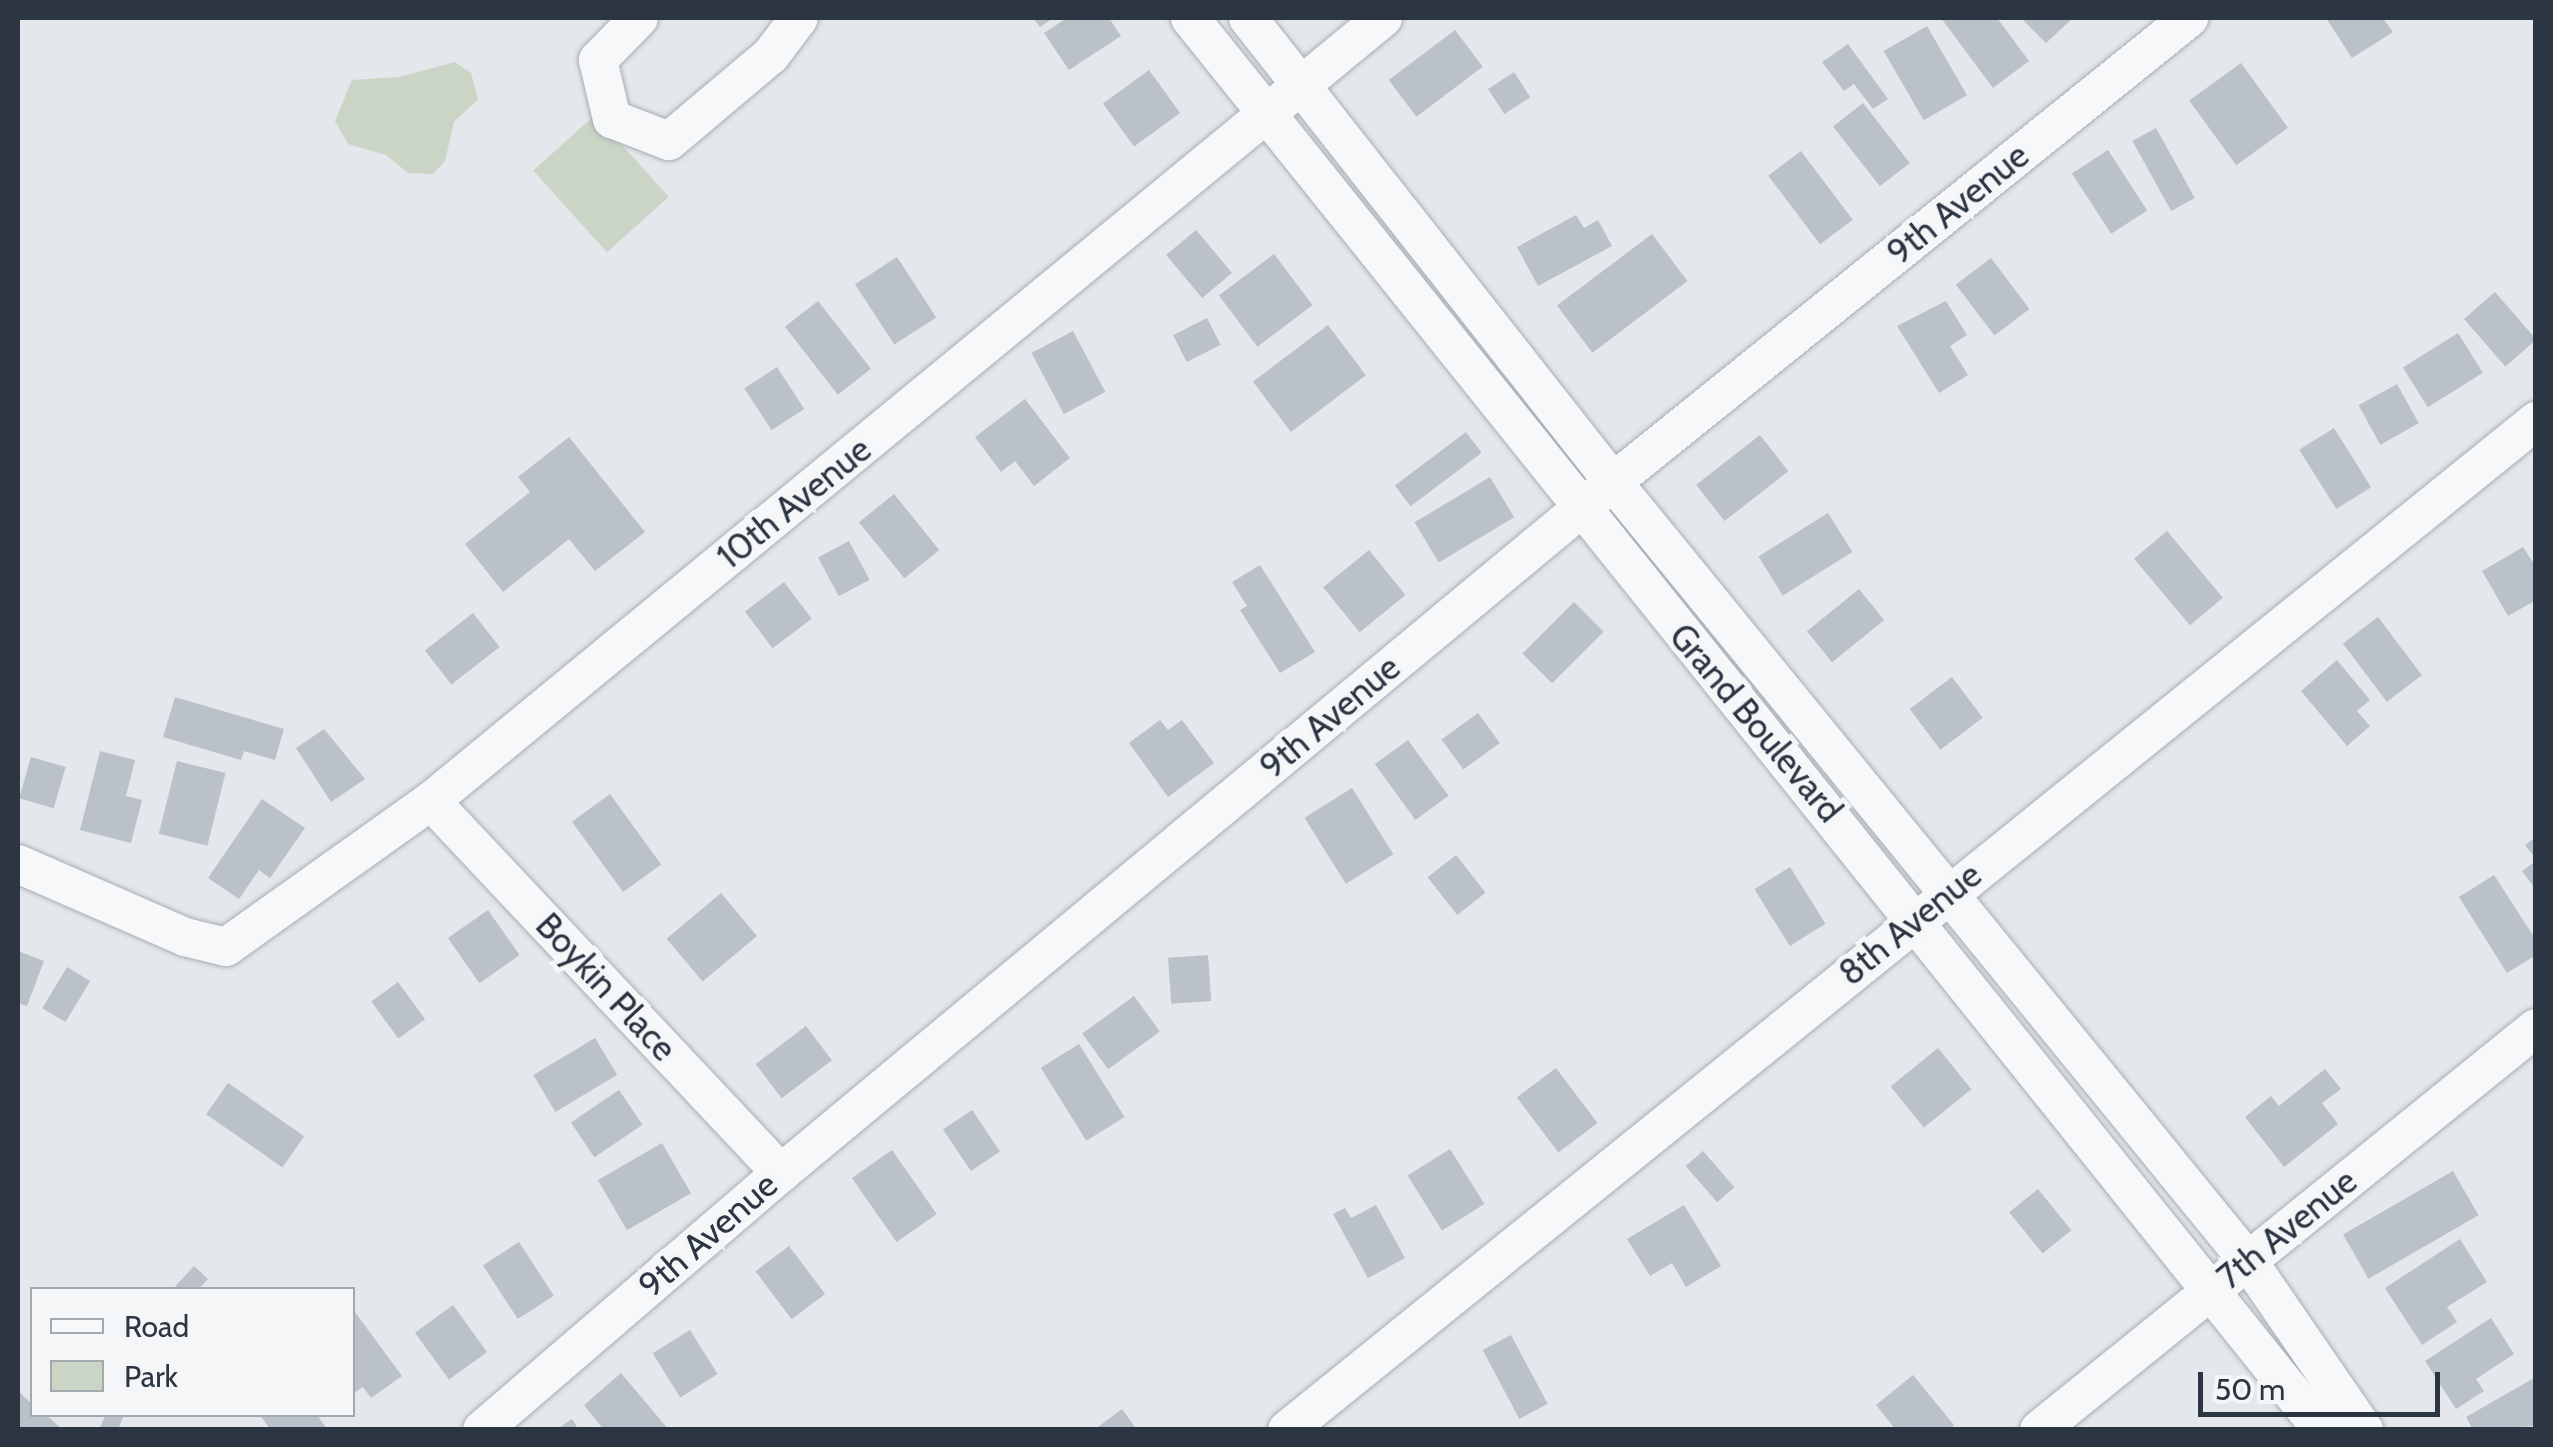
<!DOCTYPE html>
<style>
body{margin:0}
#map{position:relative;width:2553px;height:1447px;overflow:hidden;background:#e4e7eb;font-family:Cabin,sans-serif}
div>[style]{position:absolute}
.green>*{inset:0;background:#cad5c5;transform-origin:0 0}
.building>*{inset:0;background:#bbc1c8;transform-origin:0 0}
.roads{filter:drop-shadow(0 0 2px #a9aeb5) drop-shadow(0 0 2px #a9aeb5)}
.minor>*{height:38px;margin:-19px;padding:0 19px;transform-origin:19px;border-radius:19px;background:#f6f8f9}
span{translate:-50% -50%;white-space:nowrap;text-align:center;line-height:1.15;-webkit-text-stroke:10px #f4f6f8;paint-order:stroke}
.street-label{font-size:35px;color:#2c3643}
.frame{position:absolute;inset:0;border:20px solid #2c3643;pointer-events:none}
.legend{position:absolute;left:30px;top:1287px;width:325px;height:130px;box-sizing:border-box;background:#f4f6f8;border:2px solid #a4a9b0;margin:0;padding:12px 18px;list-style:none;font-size:30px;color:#2c3643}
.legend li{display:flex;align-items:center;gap:20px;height:50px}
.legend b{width:50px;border:2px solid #a4a9b0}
.scale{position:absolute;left:2198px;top:1372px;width:242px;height:45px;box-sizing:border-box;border:5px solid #2c3643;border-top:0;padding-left:12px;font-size:30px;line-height:35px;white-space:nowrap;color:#2c3643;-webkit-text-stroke:8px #f4f6f8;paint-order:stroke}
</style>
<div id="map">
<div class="green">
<i style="clip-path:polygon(455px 62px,471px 73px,478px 99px,454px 122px,445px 161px,433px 174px,408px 173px,386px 155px,348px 144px,335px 121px,352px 80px,399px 77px)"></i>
<i style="left:595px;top:115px;width:110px;height:83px;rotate:48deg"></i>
</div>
<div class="building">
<i style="clip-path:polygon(1033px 18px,1053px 18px,1040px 27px)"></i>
<i style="clip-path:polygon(1067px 18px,1109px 18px,1121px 36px,1069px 70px,1044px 33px)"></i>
<i style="clip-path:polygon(1941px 18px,1997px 18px,2029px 61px,1993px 88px)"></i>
<i style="clip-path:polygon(2021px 18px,2073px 18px,2046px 43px)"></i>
<i style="clip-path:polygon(2326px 18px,2383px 18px,2393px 32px,2352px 58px)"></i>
<i style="left:1927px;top:26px;width:80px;height:50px;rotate:60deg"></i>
<i style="left:1455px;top:30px;width:46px;height:83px;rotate:53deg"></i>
<i style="clip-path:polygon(1848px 44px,1888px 99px,1873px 109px,1854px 84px,1844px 91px,1822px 62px)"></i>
<i style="left:2241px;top:63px;width:80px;height:64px;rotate:54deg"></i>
<i style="left:1149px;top:70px;width:53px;height:57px;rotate:54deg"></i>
<i style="left:1514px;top:72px;width:30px;height:31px;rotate:57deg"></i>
<i style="left:1863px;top:103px;width:76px;height:38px;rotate:52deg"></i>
<i style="left:2156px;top:128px;width:80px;height:27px;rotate:61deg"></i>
<i style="left:2108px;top:150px;width:72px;height:43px;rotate:57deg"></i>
<i style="left:1801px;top:151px;width:86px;height:41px;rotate:53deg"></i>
<i style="clip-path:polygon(1576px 215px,1584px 228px,1598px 220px,1612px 246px,1538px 286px,1517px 247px)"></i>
<i style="left:1196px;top:230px;width:56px;height:39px;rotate:50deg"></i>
<i style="left:1652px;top:234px;width:59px;height:119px;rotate:53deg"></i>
<i style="left:1274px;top:254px;width:64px;height:69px;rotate:53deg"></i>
<i style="left:897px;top:257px;width:72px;height:50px;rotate:57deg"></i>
<i style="left:1991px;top:258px;width:64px;height:44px;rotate:53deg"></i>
<i style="left:2495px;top:292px;width:63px;height:41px;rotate:49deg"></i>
<i style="left:818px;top:301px;width:86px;height:42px;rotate:52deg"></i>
<i style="clip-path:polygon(1946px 301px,1967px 335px,1950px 346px,1968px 375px,1939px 393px,1897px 326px)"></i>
<i style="left:1207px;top:318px;width:30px;height:38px;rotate:63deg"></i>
<i style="left:1328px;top:325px;width:63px;height:94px;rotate:53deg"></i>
<i style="left:1073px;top:331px;width:69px;height:47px;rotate:62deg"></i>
<i style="left:2458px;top:333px;width:47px;height:65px;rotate:58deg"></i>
<i style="left:777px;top:367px;width:50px;height:39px;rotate:57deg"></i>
<i style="left:2397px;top:384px;width:45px;height:44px;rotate:61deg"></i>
<i style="clip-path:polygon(1025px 399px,1070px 458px,1034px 486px,1015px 461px,1001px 472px,975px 437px)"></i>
<i style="left:2334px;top:428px;width:70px;height:41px;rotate:58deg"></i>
<i style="left:1466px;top:432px;width:26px;height:89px;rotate:53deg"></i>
<i style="left:1760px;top:435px;width:46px;height:81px;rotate:52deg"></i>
<i style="clip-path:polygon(569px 437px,645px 532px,595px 571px,569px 539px,503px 592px,465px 544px,530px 492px,518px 477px)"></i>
<i style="left:1490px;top:477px;width:47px;height:88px;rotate:59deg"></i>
<i style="left:894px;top:494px;width:72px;height:45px;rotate:51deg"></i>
<i style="left:1828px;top:513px;width:46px;height:82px;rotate:58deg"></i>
<i style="left:2167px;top:531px;width:87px;height:43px;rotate:50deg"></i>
<i style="left:849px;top:541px;width:44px;height:35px;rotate:62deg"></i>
<i style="clip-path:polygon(2523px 547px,2536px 567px,2536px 600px,2508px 616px,2482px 571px)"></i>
<i style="left:1369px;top:550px;width:58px;height:59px;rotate:51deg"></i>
<i style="clip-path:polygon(1260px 565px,1315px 652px,1280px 673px,1240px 610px,1247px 606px,1232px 582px)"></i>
<i style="left:784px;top:582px;width:46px;height:49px;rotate:53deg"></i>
<i style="left:1859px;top:589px;width:40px;height:67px;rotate:51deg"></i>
<i style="left:1574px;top:602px;width:42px;height:73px;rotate:45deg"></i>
<i style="left:473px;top:613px;width:43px;height:61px;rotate:52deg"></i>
<i style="left:2378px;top:617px;width:73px;height:44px;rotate:53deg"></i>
<i style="clip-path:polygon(2337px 660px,2370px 700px,2357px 711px,2370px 726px,2347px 746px,2301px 691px)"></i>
<i style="left:1952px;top:677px;width:51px;height:53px;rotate:53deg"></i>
<i style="clip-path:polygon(175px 697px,284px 729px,275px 760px,244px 751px,241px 760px,163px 737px)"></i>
<i style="left:1478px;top:713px;width:37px;height:45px;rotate:54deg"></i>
<i style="clip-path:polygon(1160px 720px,1168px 730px,1182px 720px,1214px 763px,1168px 797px,1129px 743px)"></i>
<i style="clip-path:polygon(324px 729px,365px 779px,331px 802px,296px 748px)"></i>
<i style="left:1408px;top:740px;width:69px;height:41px;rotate:54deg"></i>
<i style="clip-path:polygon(100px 751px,135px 760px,126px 796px,142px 800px,131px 843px,80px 830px)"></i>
<i style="left:31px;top:757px;width:36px;height:43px;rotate:16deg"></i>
<i style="left:177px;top:761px;width:50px;height:75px;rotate:14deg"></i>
<i style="left:1352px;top:788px;width:78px;height:56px;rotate:58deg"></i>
<i style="left:610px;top:794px;width:87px;height:47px;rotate:54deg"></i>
<i style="clip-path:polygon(262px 799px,305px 828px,270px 878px,259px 870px,239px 899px,208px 878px)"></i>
<i style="clip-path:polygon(2536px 837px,2536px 859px,2525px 845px)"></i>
<i style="left:1456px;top:855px;width:48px;height:36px;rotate:52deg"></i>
<i style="clip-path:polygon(2536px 861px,2536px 890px,2522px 871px)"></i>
<i style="left:1790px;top:867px;width:67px;height:42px;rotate:58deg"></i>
<i style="clip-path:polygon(2494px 875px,2536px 940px,2536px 955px,2507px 973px,2459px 897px)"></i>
<i style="left:721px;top:893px;width:56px;height:71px;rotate:50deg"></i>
<i style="left:488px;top:910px;width:55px;height:49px;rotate:55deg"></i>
<i style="clip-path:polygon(18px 951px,44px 961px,27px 1006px,18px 1003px)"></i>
<i style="left:1208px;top:955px;width:46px;height:40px;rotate:86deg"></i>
<i style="left:67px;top:967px;width:27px;height:48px;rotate:31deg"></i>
<i style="left:398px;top:982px;width:46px;height:33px;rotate:54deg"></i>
<i style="left:1134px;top:996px;width:44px;height:64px;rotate:54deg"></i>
<i style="left:806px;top:1026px;width:43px;height:63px;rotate:53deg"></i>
<i style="left:595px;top:1038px;width:43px;height:72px;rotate:59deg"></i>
<i style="left:1079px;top:1044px;width:86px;height:45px;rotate:58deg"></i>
<i style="left:1938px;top:1048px;width:53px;height:61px;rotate:51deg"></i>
<i style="left:1556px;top:1068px;width:69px;height:49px;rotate:53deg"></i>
<i style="clip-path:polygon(2325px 1069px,2341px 1089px,2322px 1103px,2338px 1124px,2284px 1167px,2245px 1117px,2271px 1096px,2279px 1106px)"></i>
<i style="left:228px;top:1083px;width:93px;height:38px;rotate:35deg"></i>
<i style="left:619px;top:1090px;width:42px;height:58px;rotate:56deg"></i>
<i style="left:972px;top:1110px;width:50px;height:35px;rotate:56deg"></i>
<i style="left:662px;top:1143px;width:58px;height:74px;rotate:60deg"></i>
<i style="left:1450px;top:1149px;width:65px;height:50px;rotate:58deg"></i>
<i style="left:892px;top:1150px;width:78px;height:49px;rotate:55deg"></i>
<i style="left:1703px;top:1151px;width:48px;height:23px;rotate:49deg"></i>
<i style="left:2453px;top:1171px;width:51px;height:127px;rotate:60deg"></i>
<i style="left:2038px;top:1189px;width:53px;height:37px;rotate:51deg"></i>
<i style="clip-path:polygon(1376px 1205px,1405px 1258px,1368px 1278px,1333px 1214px,1345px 1208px,1351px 1218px)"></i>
<i style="clip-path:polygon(1684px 1205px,1721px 1266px,1686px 1287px,1672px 1263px,1650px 1276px,1627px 1239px)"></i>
<i style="clip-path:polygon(2460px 1239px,2487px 1282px,2447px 1307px,2457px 1322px,2422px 1345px,2385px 1288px)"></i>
<i style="left:519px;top:1242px;width:64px;height:43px;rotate:57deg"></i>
<i style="left:789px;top:1246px;width:60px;height:42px;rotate:53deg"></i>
<i style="clip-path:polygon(194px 1266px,208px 1279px,198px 1290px,172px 1290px)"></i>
<i style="left:453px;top:1305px;width:58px;height:47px;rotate:54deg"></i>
<i style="clip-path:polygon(352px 1308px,402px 1376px,371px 1398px,363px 1387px,352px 1394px)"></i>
<i style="clip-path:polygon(2491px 1318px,2514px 1354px,2476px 1379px,2484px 1391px,2456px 1409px,2425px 1361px)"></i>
<i style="left:690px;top:1330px;width:52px;height:44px;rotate:58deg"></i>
<i style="left:1511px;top:1335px;width:78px;height:32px;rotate:62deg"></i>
<i style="clip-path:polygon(621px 1373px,669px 1430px,604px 1430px,584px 1405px)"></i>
<i style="clip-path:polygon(1913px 1375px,1954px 1425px,1949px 1430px,1896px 1430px,1876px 1405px)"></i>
<i style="clip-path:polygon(2536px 1377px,2536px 1426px,2473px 1430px,2466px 1417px)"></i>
<i style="clip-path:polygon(18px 1391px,32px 1404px,32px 1414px,45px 1414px,63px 1430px,18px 1430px)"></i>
<i style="clip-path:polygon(1122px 1409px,1137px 1430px,1094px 1430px)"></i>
<i style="clip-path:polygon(106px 1414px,124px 1414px,118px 1430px,99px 1430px)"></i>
<i style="clip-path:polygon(259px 1414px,316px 1414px,328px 1430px,271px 1430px)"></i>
<i style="clip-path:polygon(572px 1419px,579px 1430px,556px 1430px)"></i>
</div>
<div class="roads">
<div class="minor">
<i style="left:639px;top:18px;width:59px;rotate:134.3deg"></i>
<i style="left:598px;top:60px;width:61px;rotate:76.7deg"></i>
<i style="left:612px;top:119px;width:61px;rotate:21.1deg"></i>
<i style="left:669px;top:141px;width:133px;rotate:-40.1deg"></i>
<i style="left:771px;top:55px;width:46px;rotate:-52.9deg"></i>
<i style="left:1190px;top:18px;width:1810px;rotate:51.28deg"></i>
<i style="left:1248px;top:18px;width:590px;rotate:51.81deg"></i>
<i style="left:1613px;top:482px;width:1005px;rotate:50.81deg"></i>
<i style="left:2248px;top:1261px;width:205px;rotate:55.5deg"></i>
<i style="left:431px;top:801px;width:511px;rotate:46.75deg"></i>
<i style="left:18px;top:864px;width:182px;rotate:23.6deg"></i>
<i style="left:185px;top:937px;width:42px;rotate:13.7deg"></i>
<i style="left:226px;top:947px;width:252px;rotate:-35.5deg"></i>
<i style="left:431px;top:801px;width:1233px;rotate:-39.44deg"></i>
<i style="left:482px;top:1430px;width:394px;rotate:-40.7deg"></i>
<i style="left:781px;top:1173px;width:1082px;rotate:-39.71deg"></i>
<i style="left:1613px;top:482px;width:740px;rotate:-38.85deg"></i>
<i style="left:1287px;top:1430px;width:1606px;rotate:-38.93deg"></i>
<i style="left:2039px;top:1430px;width:639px;rotate:-38.97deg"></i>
</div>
</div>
<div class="street-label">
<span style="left:1958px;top:204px;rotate:-39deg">9th Avenue</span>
<span style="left:794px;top:503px;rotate:-39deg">10th Avenue</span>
<span style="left:1330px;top:717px;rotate:-40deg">9th Avenue</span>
<span style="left:1756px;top:723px;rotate:50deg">Grand Boulevard</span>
<span style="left:1910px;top:924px;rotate:-39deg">8th Avenue</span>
<span style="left:606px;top:987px;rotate:47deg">Boykin Place</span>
<span style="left:2287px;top:1229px;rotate:-39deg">7th Avenue</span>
<span style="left:708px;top:1235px;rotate:-41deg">9th Avenue</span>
</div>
<div class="frame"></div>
<ul class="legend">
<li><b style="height:12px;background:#f6f8f9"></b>Road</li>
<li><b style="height:28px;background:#cad5c5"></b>Park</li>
</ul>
<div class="scale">50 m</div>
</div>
